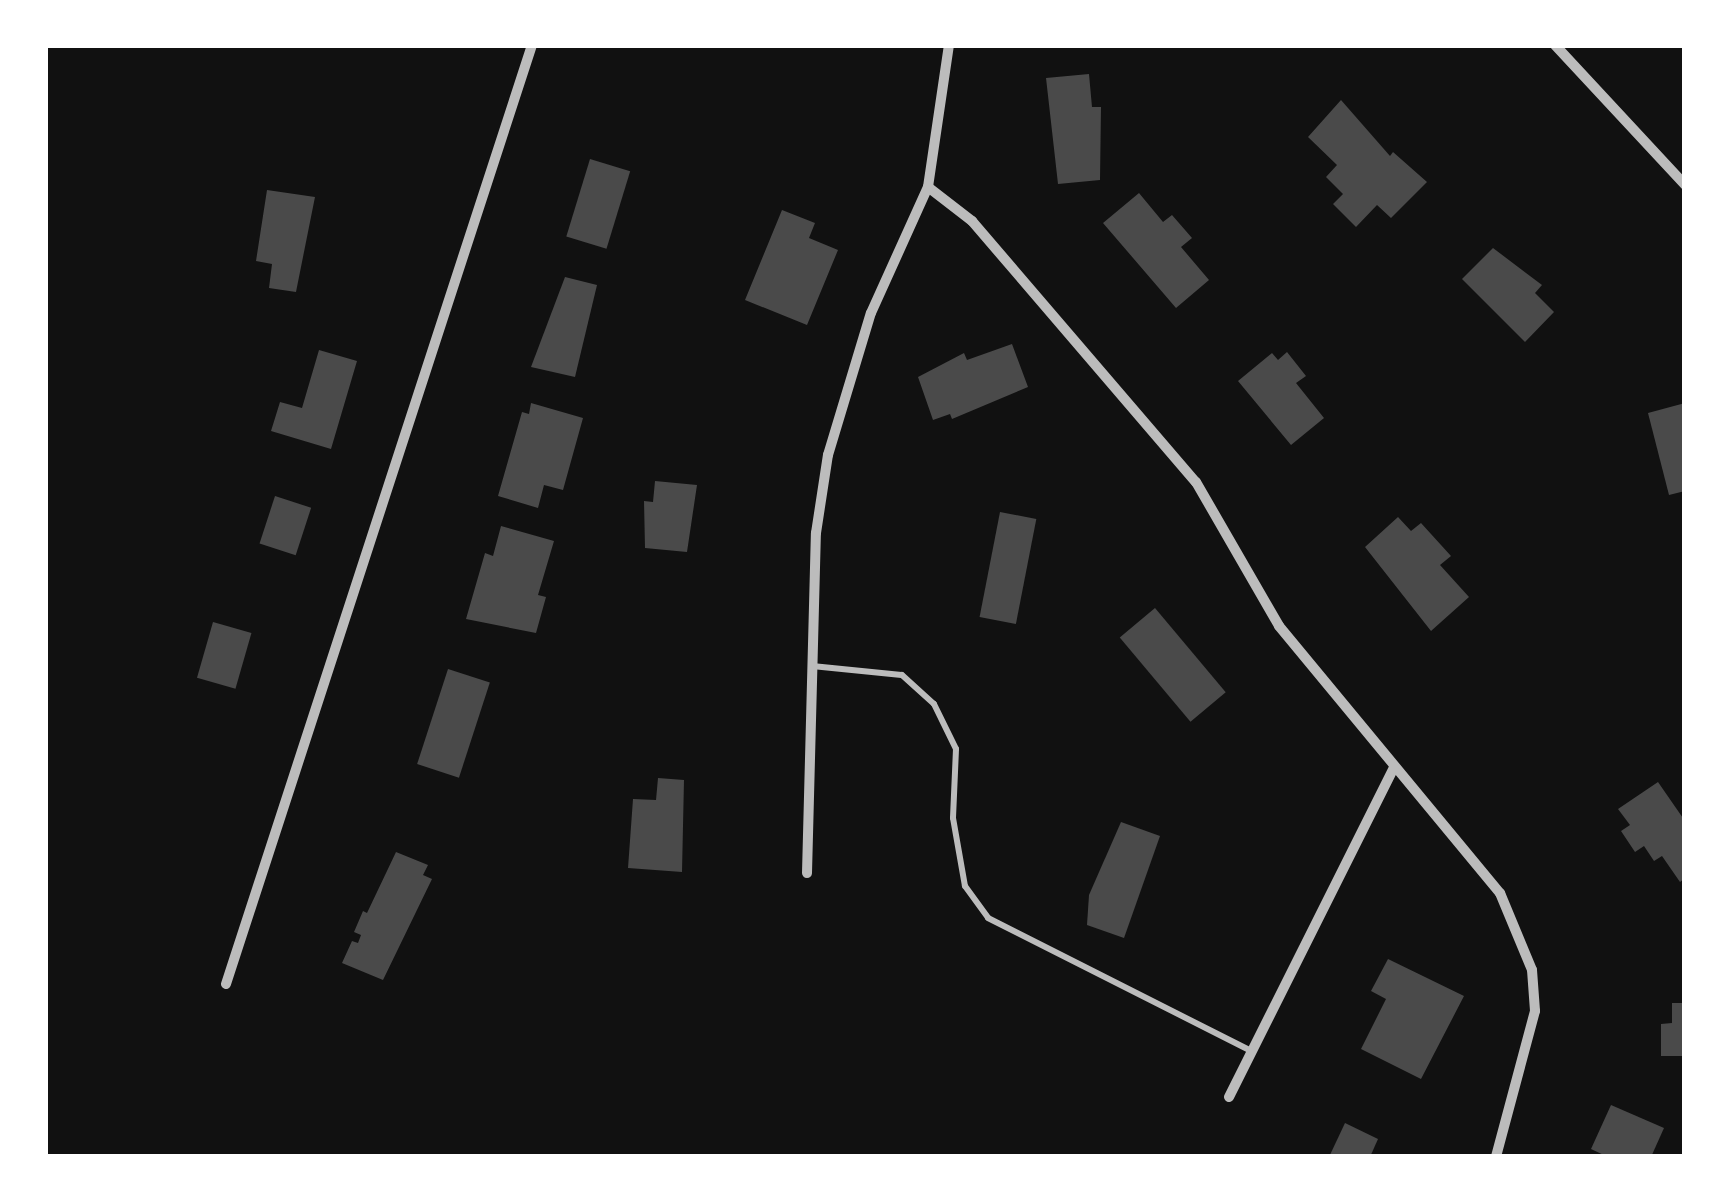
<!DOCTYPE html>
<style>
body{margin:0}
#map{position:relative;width:1730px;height:1202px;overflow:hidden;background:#111;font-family:"DejaVu Sans",sans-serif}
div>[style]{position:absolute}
.building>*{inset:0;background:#4a4a4a;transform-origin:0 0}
.service>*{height:6px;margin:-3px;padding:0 3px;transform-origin:3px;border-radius:3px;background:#bcbcbc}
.minor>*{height:10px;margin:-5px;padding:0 5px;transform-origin:5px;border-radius:5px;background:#bcbcbc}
span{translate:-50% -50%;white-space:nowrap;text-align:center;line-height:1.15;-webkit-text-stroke:10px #fff;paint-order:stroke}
.frame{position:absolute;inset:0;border:48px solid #fff;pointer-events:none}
</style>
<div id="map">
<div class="building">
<i style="clip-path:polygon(1089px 74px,1092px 107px,1101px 107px,1100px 180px,1058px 184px,1046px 78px)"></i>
<i style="clip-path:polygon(1341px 100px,1390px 156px,1393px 152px,1427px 182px,1391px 218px,1377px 205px,1356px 227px,1333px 204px,1343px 194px,1326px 177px,1337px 165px,1308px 137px)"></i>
<i style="left:590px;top:159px;width:42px;height:81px;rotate:17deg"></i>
<i style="clip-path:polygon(267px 190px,315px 197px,296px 292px,269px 288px,272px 264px,256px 261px)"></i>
<i style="clip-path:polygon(1139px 193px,1163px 222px,1172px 215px,1192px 238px,1181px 247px,1209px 280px,1176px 308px,1103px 223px)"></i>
<i style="clip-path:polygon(782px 210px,815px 223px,809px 238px,838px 250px,807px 325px,745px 300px)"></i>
<i style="clip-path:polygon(1493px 248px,1542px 285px,1535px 293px,1554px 312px,1525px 342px,1462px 279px)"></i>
<i style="clip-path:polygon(565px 277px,597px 285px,575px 377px,531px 367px)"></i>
<i style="clip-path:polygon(1012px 344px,1028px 387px,952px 419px,950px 414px,933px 420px,918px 377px,964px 353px,967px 360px)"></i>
<i style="clip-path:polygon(319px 350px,357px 361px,331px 449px,271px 431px,280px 402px,302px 408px)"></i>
<i style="clip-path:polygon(1287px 352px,1306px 376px,1296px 383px,1324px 418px,1291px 445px,1238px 381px,1272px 353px,1278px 360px)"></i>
<i style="clip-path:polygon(531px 403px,583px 418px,563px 490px,544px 485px,538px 508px,498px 496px,522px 412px,529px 414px)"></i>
<i style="clip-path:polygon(1685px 403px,1685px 491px,1669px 495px,1648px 413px)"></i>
<i style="clip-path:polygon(655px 481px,697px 485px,687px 552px,645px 548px,644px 501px,653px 502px)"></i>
<i style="left:275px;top:496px;width:38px;height:50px;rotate:18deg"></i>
<i style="left:1000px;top:512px;width:37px;height:107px;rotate:11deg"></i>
<i style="clip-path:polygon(1398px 517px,1411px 531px,1421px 523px,1451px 556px,1440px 565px,1469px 597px,1431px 631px,1365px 547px)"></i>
<i style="clip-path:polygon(501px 526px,554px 541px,538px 595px,546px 597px,536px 633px,466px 619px,485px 553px,493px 556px)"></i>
<i style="left:1155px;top:608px;width:110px;height:46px;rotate:50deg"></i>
<i style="left:213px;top:622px;width:40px;height:58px;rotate:16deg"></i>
<i style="left:448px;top:669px;width:44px;height:100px;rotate:18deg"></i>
<i style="clip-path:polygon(658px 778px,684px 780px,682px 872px,628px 868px,633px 799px,656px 800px)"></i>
<i style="clip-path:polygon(1658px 782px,1685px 821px,1685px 878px,1680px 882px,1662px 856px,1654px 861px,1644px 846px,1635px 852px,1621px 831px,1630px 825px,1618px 809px)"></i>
<i style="clip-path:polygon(1121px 822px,1160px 836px,1124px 938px,1087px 925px,1089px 895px)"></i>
<i style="clip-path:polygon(396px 852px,428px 865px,423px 875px,432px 879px,383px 980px,342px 963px,352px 941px,358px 943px,361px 935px,354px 932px,363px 911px,367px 913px)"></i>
<i style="clip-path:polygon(1388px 959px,1464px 996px,1421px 1079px,1361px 1049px,1386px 999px,1371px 991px)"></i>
<i style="clip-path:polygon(1672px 1003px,1685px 1003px,1685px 1056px,1661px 1056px,1661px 1024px,1672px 1023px)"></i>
<i style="clip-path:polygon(1611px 1105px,1664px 1128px,1651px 1157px,1608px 1157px,1591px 1149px)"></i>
<i style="clip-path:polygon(1345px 1123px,1378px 1139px,1370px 1157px,1329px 1157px)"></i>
</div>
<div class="service">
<i style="left:812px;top:666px;width:90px;rotate:5.7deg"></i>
<i style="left:902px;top:675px;width:43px;rotate:42.2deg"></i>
<i style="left:934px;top:704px;width:50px;rotate:63.9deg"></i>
<i style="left:956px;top:749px;width:69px;rotate:92.5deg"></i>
<i style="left:953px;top:818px;width:69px;rotate:80deg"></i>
<i style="left:965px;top:886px;width:39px;rotate:54deg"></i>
<i style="left:988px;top:918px;width:295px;rotate:26.8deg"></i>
</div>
<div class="minor">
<i style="left:1555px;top:45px;width:191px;rotate:47.1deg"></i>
<i style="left:928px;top:187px;width:56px;rotate:37.7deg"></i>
<i style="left:972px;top:221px;width:344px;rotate:49.4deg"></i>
<i style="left:1196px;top:482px;width:166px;rotate:60deg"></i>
<i style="left:1279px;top:626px;width:347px;rotate:50.4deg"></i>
<i style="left:1500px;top:893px;width:83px;rotate:67.4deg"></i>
<i style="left:1532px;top:970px;width:41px;rotate:85.8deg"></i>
<i style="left:1535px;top:1011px;width:151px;rotate:105deg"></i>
<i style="left:807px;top:873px;width:340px;rotate:-88.5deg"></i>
<i style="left:816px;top:533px;width:79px;rotate:-81.3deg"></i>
<i style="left:828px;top:455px;width:148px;rotate:-73.2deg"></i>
<i style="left:871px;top:313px;width:138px;rotate:-65.7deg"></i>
<i style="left:928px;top:187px;width:144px;rotate:-81.6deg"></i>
<i style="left:226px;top:984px;width:988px;rotate:-71.95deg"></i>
<i style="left:1229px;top:1097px;width:369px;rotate:-63.4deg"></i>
</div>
<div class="frame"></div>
</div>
